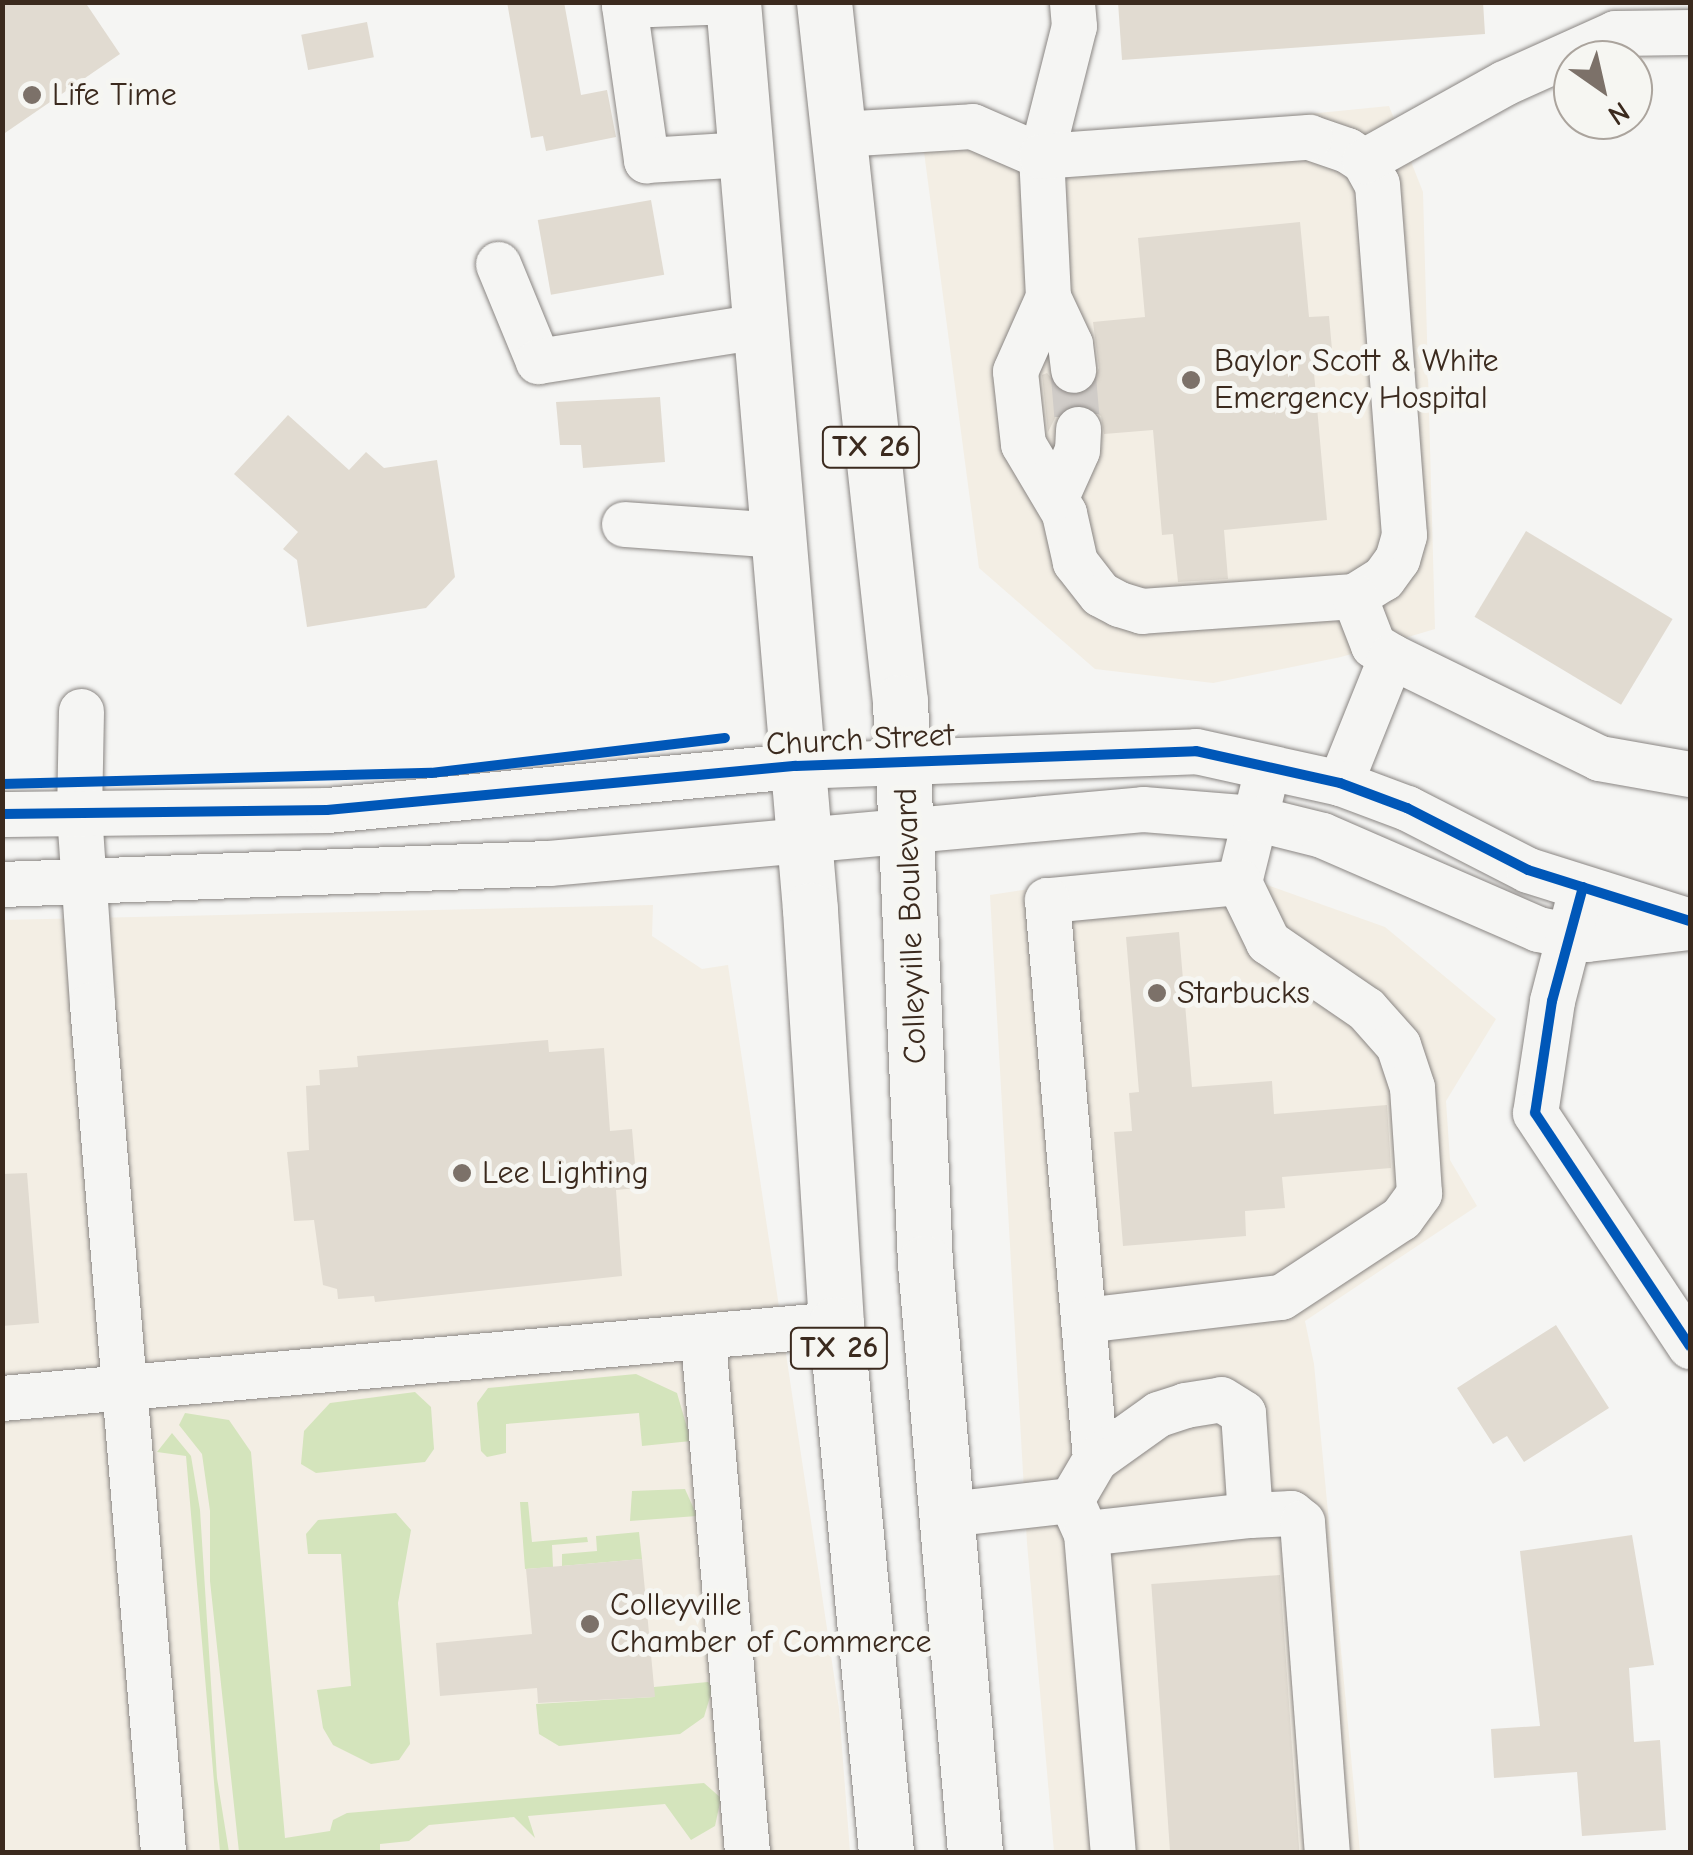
<!DOCTYPE html>
<style>
body{margin:0}
#map{position:relative;width:1693px;height:1855px;overflow:hidden;background:#f5f5f3;font-family:"Comic Neue",sans-serif}
div>[style]{position:absolute}
.built>*{inset:0;background:#f3eee4}
.green>*{inset:0;background:#d4e4bc}
.building>*{inset:0;background:#e1dbd1;transform-origin:0 0}
.minor-tunnel>*{height:45px;margin-top:-22.5px;transform-origin:0;background:repeating-linear-gradient(90deg,#d0ccc8 0 45px,transparent 0 67px)}
.roads{filter:drop-shadow(0 0 2px #8a8683) drop-shadow(0 0 2px #8a8683)}
.minor>*{height:45px;margin:-22.5px;padding:0 22.5px;transform-origin:22.5px;border-radius:22.5px;background:#f5f5f3}
.major>*{height:55px;margin:-27.5px;padding:0 27.5px;transform-origin:27.5px;border-radius:27.5px;background:#f5f5f3}
.cycleway>*{height:10px;margin:-5px;padding:0 5px;transform-origin:5px;border-radius:5px;background:#0057b8}
.dots>*{width:28px;height:28px;translate:-50% -50%;box-sizing:border-box;border:5px solid #f6f6f2;border-radius:50%}
span{translate:-50% -50%;white-space:nowrap;text-align:center;line-height:1.15;-webkit-text-stroke:10px #f6f6f2;paint-order:stroke}
.shield-label span{padding:2px 8px;background:#f6f6f2;border:2px solid;border-radius:8px;-webkit-text-stroke-width:0}
.shield-label{font-size:30px;color:#3b2a1e;font-weight:700}
.poi-label{font-size:32px;color:#3b2a1e}
.left{translate:0 -50%;text-align:left}
.street-label{font-size:32px;color:#3b2a1e}
.frame{position:absolute;inset:0;border:5px solid #3b2a1e;pointer-events:none}
.north{position:absolute;left:1553px;top:40px;width:100px;height:100px;box-sizing:border-box;background:#f6f6f2;border:2px solid #aba49d;border-radius:50%;rotate:146deg;font-size:28px;font-weight:700;line-height:40px;text-align:center;color:#3b2a1e}
.north::after{content:'';display:block;margin:auto;width:35px;height:45px;background:#7c7169;clip-path:polygon(50% 0,100% 100%,50% 72%,0 100%)}
</style>
<div id="map">
<div class="built">
<i style="clip-path:polygon(1389px 106px,1423px 192px,1435px 629px,1341px 657px,1213px 683px,1095px 669px,979px 568px,924px 152px)"></i>
<i style="clip-path:polygon(1203px 862px,1385px 927px,1496px 1019px,1446px 1101px,1450px 1160px,1477px 1206px,1305px 1321px,1314px 1364px,1360px 1852px,1054px 1852px,1027px 1543px,990px 895px)"></i>
<i style="clip-path:polygon(653px 905px,652px 936px,702px 969px,728px 965px,839px 1709px,850px 1852px,3px 1852px,2px 920px)"></i>
</div>
<div class="green">
<i style="clip-path:polygon(636px 1374px,677px 1393px,691px 1441px,642px 1446px,639px 1413px,506px 1424px,506px 1453px,487px 1457px,481px 1451px,477px 1403px,488px 1388px)"></i>
<i style="clip-path:polygon(415px 1392px,431px 1407px,434px 1449px,425px 1462px,316px 1473px,301px 1464px,304px 1431px,330px 1403px)"></i>
<i style="clip-path:polygon(185px 1413px,229px 1420px,251px 1452px,285px 1838px,330px 1831px,333px 1820px,347px 1813px,704px 1783px,721px 1798px,715px 1826px,691px 1840px,665px 1804px,528px 1816px,535px 1838px,514px 1817px,429px 1825px,409px 1841px,380px 1844px,380px 1852px,239px 1852px,210px 1581px,210px 1511px,202px 1454px,179px 1425px)"></i>
<i style="clip-path:polygon(172px 1433px,191px 1456px,200px 1510px,217px 1778px,229px 1852px,220px 1852px,186px 1456px,157px 1452px)"></i>
<i style="clip-path:polygon(685px 1489px,697px 1516px,630px 1521px,632px 1491px)"></i>
<i style="clip-path:polygon(520px 1502px,528px 1502px,532px 1542px,587px 1537px,588px 1542px,552px 1545px,553px 1567px,525px 1569px)"></i>
<i style="clip-path:polygon(396px 1513px,411px 1530px,398px 1603px,410px 1744px,399px 1760px,371px 1764px,333px 1745px,323px 1728px,317px 1690px,351px 1686px,341px 1554px,308px 1554px,306px 1534px,318px 1520px)"></i>
<i style="clip-path:polygon(639px 1532px,642px 1559px,562px 1566px,562px 1554px,597px 1551px,596px 1536px)"></i>
<i style="clip-path:polygon(708px 1682px,713px 1687px,704px 1717px,680px 1734px,559px 1746px,539px 1734px,536px 1704px,654px 1697px,654px 1687px)"></i>
</div>
<div class="building">
<i style="clip-path:polygon(2px 2px,85px 2px,120px 54px,2px 135px)"></i>
<i style="clip-path:polygon(507px 2px,564px 2px,581px 95px,607px 90px,616px 137px,546px 151px,543px 136px,531px 138px)"></i>
<i style="clip-path:polygon(1118px 2px,1483px 2px,1485px 34px,1122px 60px)"></i>
<i style="left:367px;top:22px;width:36px;height:67px;rotate:79deg"></i>
<i style="left:651px;top:200px;width:76px;height:115px;rotate:80deg"></i>
<i style="clip-path:polygon(1300px 222px,1309px 317px,1329px 316px,1334px 372px,1314px 373px,1327px 520px,1224px 530px,1228px 579px,1178px 582px,1173px 534px,1162px 535px,1153px 430px,1104px 434px,1101px 416px,1078px 403px,1057px 414px,1048px 432px,1042px 375px,1047px 373px,1064px 394px,1088px 392px,1099px 368px,1093px 322px,1145px 317px,1138px 238px)"></i>
<i style="clip-path:polygon(660px 397px,665px 462px,583px 468px,581px 445px,560px 445px,556px 402px)"></i>
<i style="clip-path:polygon(288px 415px,349px 470px,366px 452px,384px 468px,437px 460px,455px 577px,426px 608px,307px 627px,297px 560px,283px 549px,298px 532px,234px 474px)"></i>
<i style="left:1526px;top:531px;width:171px;height:100px;rotate:31deg"></i>
<i style="clip-path:polygon(1179px 932px,1192px 1087px,1272px 1081px,1274px 1114px,1387px 1105px,1391px 1168px,1282px 1177px,1285px 1208px,1245px 1211px,1246px 1236px,1123px 1246px,1114px 1132px,1132px 1131px,1129px 1093px,1139px 1092px,1126px 937px)"></i>
<i style="clip-path:polygon(548px 1040px,549px 1052px,604px 1048px,610px 1131px,632px 1129px,637px 1188px,616px 1190px,622px 1276px,375px 1302px,374px 1296px,338px 1299px,337px 1289px,323px 1285px,314px 1220px,294px 1221px,287px 1152px,309px 1150px,306px 1086px,320px 1085px,319px 1070px,358px 1067px,357px 1056px)"></i>
<i style="clip-path:polygon(27px 1173px,39px 1323px,2px 1326px,2px 1174px)"></i>
<i style="clip-path:polygon(1556px 1325px,1609px 1408px,1524px 1462px,1507px 1436px,1493px 1444px,1457px 1388px)"></i>
<i style="clip-path:polygon(1632px 1535px,1654px 1665px,1629px 1668px,1634px 1742px,1660px 1740px,1666px 1830px,1582px 1836px,1577px 1772px,1494px 1778px,1491px 1729px,1540px 1726px,1520px 1551px)"></i>
<i style="clip-path:polygon(642px 1559px,655px 1697px,538px 1703px,537px 1688px,440px 1696px,436px 1643px,532px 1634px,526px 1569px)"></i>
<i style="left:1280px;top:1575px;width:278px;height:129px;rotate:86deg"></i>
</div>
<div class="minor-tunnel">
<i style="left:1073px;top:370px;width:59px;rotate:85.2deg"></i>
</div>
<div class="roads">
<div class="minor">
<i style="left:706px;top:2px;width:82px;rotate:177.9deg"></i>
<i style="left:624px;top:5px;width:157px;rotate:81.9deg"></i>
<i style="left:646px;top:160px;width:99px;rotate:-3.5deg"></i>
<i style="left:839px;top:134px;width:133px;rotate:-3.4deg"></i>
<i style="left:972px;top:126px;width:75px;rotate:23.5deg"></i>
<i style="left:1041px;top:156px;width:134px;rotate:-75.8deg"></i>
<i style="left:1074px;top:26px;width:24px;rotate:-95deg"></i>
<i style="left:1309px;top:137px;width:40px;rotate:18.9deg"></i>
<i style="left:1347px;top:150px;width:20px;rotate:33deg"></i>
<i style="left:1364px;top:161px;width:26px;rotate:61deg"></i>
<i style="left:1377px;top:184px;width:352px;rotate:85.6deg"></i>
<i style="left:1404px;top:535px;width:25px;rotate:106deg"></i>
<i style="left:1397px;top:559px;width:24px;rotate:126deg"></i>
<i style="left:1383px;top:578px;width:34px;rotate:148deg"></i>
<i style="left:1354px;top:596px;width:213px;rotate:176deg"></i>
<i style="left:1142px;top:611px;width:24px;rotate:-163deg"></i>
<i style="left:1119px;top:604px;width:21px;rotate:-152deg"></i>
<i style="left:1100px;top:594px;width:41px;rotate:-128deg"></i>
<i style="left:1075px;top:562px;width:50px;rotate:-102.7deg"></i>
<i style="left:1064px;top:513px;width:80px;rotate:-120.7deg"></i>
<i style="left:1023px;top:444px;width:73px;rotate:-96.3deg"></i>
<i style="left:1015px;top:371px;width:81px;rotate:-66deg"></i>
<i style="left:1048px;top:297px;width:141px;rotate:-92.8deg"></i>
<i style="left:1041px;top:156px;width:269px;rotate:-4.1deg"></i>
<i style="left:1364px;top:161px;width:160px;rotate:-29.1deg"></i>
<i style="left:1504px;top:83px;width:122px;rotate:-24.2deg"></i>
<i style="left:1615px;top:33px;width:75px;rotate:-0.8deg"></i>
<i style="left:498px;top:264px;width:105px;rotate:67.6deg"></i>
<i style="left:538px;top:361px;width:224px;rotate:-9deg"></i>
<i style="left:1048px;top:297px;width:52px;rotate:64.9deg"></i>
<i style="left:1070px;top:344px;width:26px;rotate:83deg"></i>
<i style="left:1056px;top:497px;width:51px;rotate:-65.9deg"></i>
<i style="left:1077px;top:450px;width:21px;rotate:-87deg"></i>
<i style="left:624px;top:524px;width:153px;rotate:4.1deg"></i>
<i style="left:1354px;top:596px;width:53px;rotate:68.8deg"></i>
<i style="left:1373px;top:645px;width:21px;rotate:31deg"></i>
<i style="left:1391px;top:656px;width:232px;rotate:26.1deg"></i>
<i style="left:1599px;top:758px;width:92px;rotate:10deg"></i>
<i style="left:81px;top:711px;width:102px;rotate:91.1deg"></i>
<i style="left:79px;top:813px;width:191px;rotate:86.1deg"></i>
<i style="left:92px;top:1004px;width:851px;rotate:85.21deg"></i>
<i style="left:1340px;top:783px;width:137px;rotate:-68.1deg"></i>
<i style="left:1262px;top:789px;width:96px;rotate:103.9deg"></i>
<i style="left:1239px;top:882px;width:193px;rotate:174.6deg"></i>
<i style="left:1047px;top:900px;width:561px;rotate:85.09deg"></i>
<i style="left:1095px;top:1459px;width:77px;rotate:-35.5deg"></i>
<i style="left:1158px;top:1414px;width:28px;rotate:-18deg"></i>
<i style="left:1185px;top:1405px;width:36px;rotate:-9deg"></i>
<i style="left:1221px;top:1399px;width:26px;rotate:32deg"></i>
<i style="left:1243px;top:1413px;width:102px;rotate:86.1deg"></i>
<i style="left:1250px;top:1515px;width:41px;rotate:-2.8deg"></i>
<i style="left:1291px;top:1513px;width:14px;rotate:39deg"></i>
<i style="left:1302px;top:1522px;width:331px;rotate:85.7deg"></i>
<i style="left:2px;top:814px;width:325px;rotate:-0.7deg"></i>
<i style="left:327px;top:810px;width:471px;rotate:-5.4deg"></i>
<i style="left:796px;top:766px;width:400px;rotate:-2.1deg"></i>
<i style="left:1196px;top:751px;width:148px;rotate:12.5deg"></i>
<i style="left:1340px;top:783px;width:72px;rotate:20.5deg"></i>
<i style="left:1407px;top:808px;width:136px;rotate:27.1deg"></i>
<i style="left:1528px;top:870px;width:170px;rotate:17.5deg"></i>
<i style="left:2px;top:884px;width:547px;rotate:-2.2deg"></i>
<i style="left:549px;top:863px;width:596px;rotate:-5.19deg"></i>
<i style="left:1143px;top:809px;width:111px;rotate:4.6deg"></i>
<i style="left:1254px;top:818px;width:70px;rotate:14deg"></i>
<i style="left:1322px;top:835px;width:236px;rotate:23.5deg"></i>
<i style="left:1538px;top:929px;width:50px;rotate:11.5deg"></i>
<i style="left:1587px;top:939px;width:103px;rotate:-6.7deg"></i>
<i style="left:1576px;top:908px;width:96px;rotate:104.5deg"></i>
<i style="left:1552px;top:1001px;width:113px;rotate:98.6deg"></i>
<i style="left:1535px;top:1113px;width:280px;rotate:56.4deg"></i>
<i style="left:1084px;top:1320px;width:198px;rotate:-6.7deg"></i>
<i style="left:1281px;top:1297px;width:144px;rotate:-33.4deg"></i>
<i style="left:1401px;top:1218px;width:31px;rotate:-54deg"></i>
<i style="left:1419px;top:1193px;width:106px;rotate:-93.8deg"></i>
<i style="left:1412px;top:1087px;width:44px;rotate:-108.4deg"></i>
<i style="left:1398px;top:1045px;width:48px;rotate:-131.6deg"></i>
<i style="left:1366px;top:1009px;width:119px;rotate:-145.6deg"></i>
<i style="left:1268px;top:942px;width:67px;rotate:-115.8deg"></i>
<i style="left:703px;top:1340px;width:514px;rotate:85.09deg"></i>
<i style="left:2px;top:1398px;width:837px;rotate:-5.07deg"></i>
<i style="left:1095px;top:1459px;width:48px;rotate:120.3deg"></i>
<i style="left:1071px;top:1500px;width:36px;rotate:66deg"></i>
<i style="left:1086px;top:1533px;width:320px;rotate:85.2deg"></i>
<i style="left:948px;top:1514px;width:124px;rotate:-6.5deg"></i>
<i style="left:1086px;top:1533px;width:165px;rotate:-6.3deg"></i>
</div>
<div class="major">
<i style="left:733px;top:2px;width:911px;rotate:85.15deg"></i>
<i style="left:810px;top:910px;width:415px;rotate:86.4deg"></i>
<i style="left:836px;top:1324px;width:530px;rotate:84.59deg"></i>
<i style="left:824px;top:2px;width:704px;rotate:83.8deg"></i>
<i style="left:900px;top:702px;width:562px;rotate:87.45deg"></i>
<i style="left:925px;top:1263px;width:591px;rotate:85.15deg"></i>
</div>
</div>
<div class="cycleway">
<i style="left:2px;top:784px;width:429px;rotate:-1.5deg"></i>
<i style="left:431px;top:773px;width:296px;rotate:-6.8deg"></i>
<i style="left:2px;top:814px;width:325px;rotate:-0.7deg"></i>
<i style="left:327px;top:810px;width:471px;rotate:-5.4deg"></i>
<i style="left:796px;top:766px;width:400px;rotate:-2.1deg"></i>
<i style="left:1196px;top:751px;width:148px;rotate:12.5deg"></i>
<i style="left:1340px;top:783px;width:72px;rotate:20.5deg"></i>
<i style="left:1407px;top:808px;width:136px;rotate:27.1deg"></i>
<i style="left:1528px;top:870px;width:170px;rotate:17.5deg"></i>
<i style="left:1583px;top:887px;width:118px;rotate:105.2deg"></i>
<i style="left:1552px;top:1001px;width:113px;rotate:98.6deg"></i>
<i style="left:1535px;top:1113px;width:280px;rotate:56.4deg"></i>
</div>
<div class="dots">
<i style="left:32px;top:95px;background:#7c7169"></i>
<i style="left:1191px;top:380px;background:#7c7169"></i>
<i style="left:1157px;top:993px;background:#7c7169"></i>
<i style="left:462px;top:1173px;background:#7c7169"></i>
<i style="left:590px;top:1624px;background:#7c7169"></i>
</div>
<div class="shield-label">
<span style="left:871px;top:447px">TX 26</span>
<span style="left:839px;top:1348px">TX 26</span>
</div>
<div class="poi-label">
<span class="left" style="left:52px;top:95px">Life Time</span>
<span class="left" style="left:1214px;top:380px">Baylor Scott &amp; White<br>Emergency Hospital</span>
<span class="left" style="left:1177px;top:993px">Starbucks</span>
<span class="left" style="left:482px;top:1173px">Lee Lighting</span>
<span class="left" style="left:610px;top:1624px">Colleyville<br>Chamber of Commerce</span>
</div>
<div class="street-label">
<span style="left:860px;top:740px;rotate:-3deg">Church Street</span>
<span style="left:911px;top:926px;rotate:-92deg">Colleyville Boulevard</span>
</div>
<div class="frame"></div>
<div class="north">N</div>
</div>
